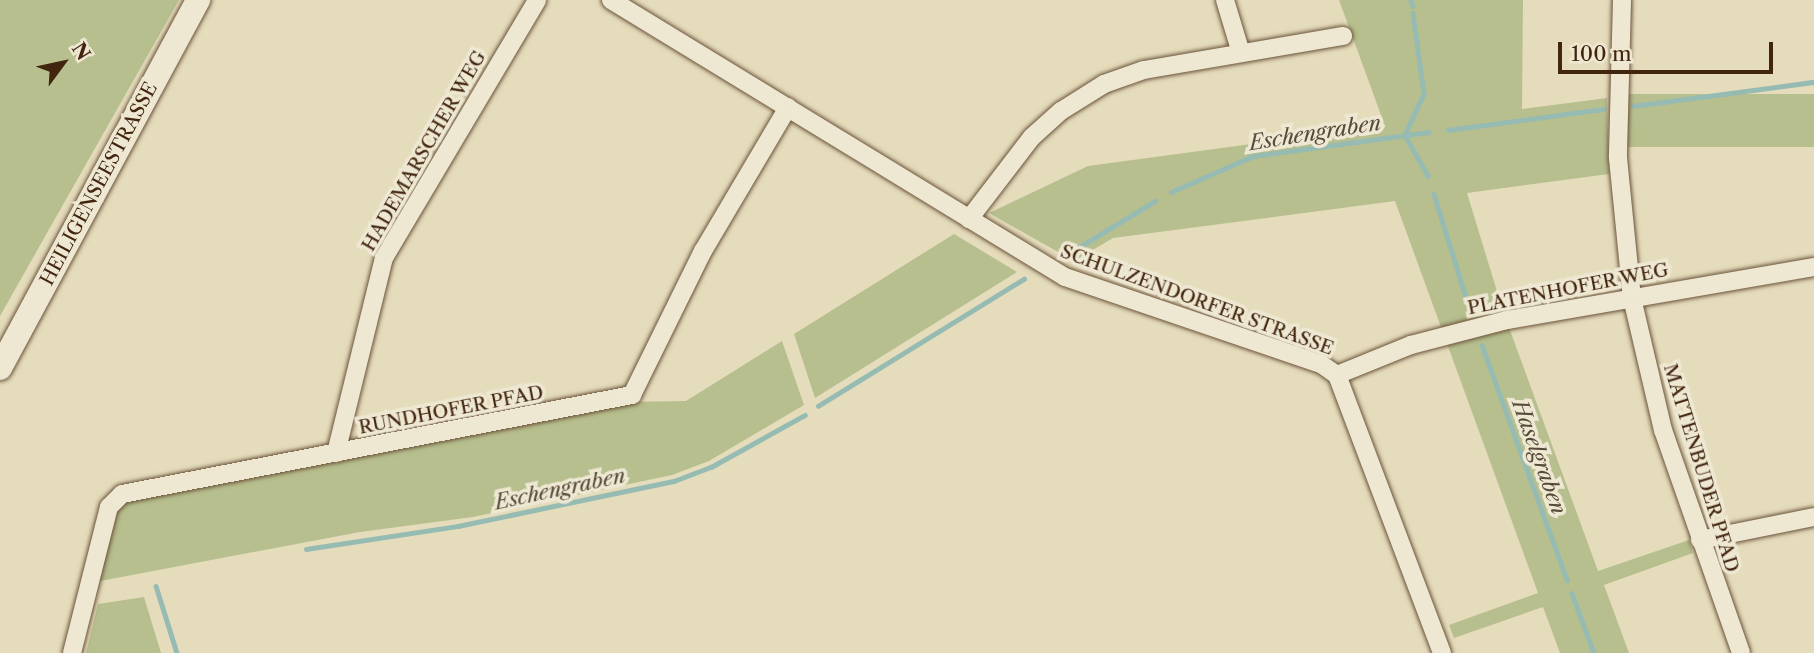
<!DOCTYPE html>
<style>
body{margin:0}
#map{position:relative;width:1814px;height:653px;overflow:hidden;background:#e5dcbc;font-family:"Libre Caslon Text",serif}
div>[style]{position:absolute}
.green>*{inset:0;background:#b7bf8e;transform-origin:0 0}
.stream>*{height:4.5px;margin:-2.25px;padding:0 2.25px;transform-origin:2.25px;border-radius:2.25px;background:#96bbb2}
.roads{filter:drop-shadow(0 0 2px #6b533a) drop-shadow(0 0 2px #6b533a)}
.street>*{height:18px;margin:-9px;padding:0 9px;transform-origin:9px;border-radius:9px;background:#eee8d3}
.secondary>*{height:24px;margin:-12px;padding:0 12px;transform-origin:12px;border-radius:12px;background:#eee8d3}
span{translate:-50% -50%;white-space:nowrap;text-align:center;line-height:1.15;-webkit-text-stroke:7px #eee8d3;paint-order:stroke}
.street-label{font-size:19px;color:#42250f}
.water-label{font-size:21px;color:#574a38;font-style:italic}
.north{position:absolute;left:28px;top:28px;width:70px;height:70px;-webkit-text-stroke:5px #eee8d3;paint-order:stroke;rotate:57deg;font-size:19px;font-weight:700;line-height:28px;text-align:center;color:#42250f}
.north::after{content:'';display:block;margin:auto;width:24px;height:32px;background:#42250f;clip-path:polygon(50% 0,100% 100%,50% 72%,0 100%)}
.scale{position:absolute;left:1558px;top:42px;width:215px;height:32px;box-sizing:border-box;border:4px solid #42250f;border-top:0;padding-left:9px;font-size:21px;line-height:24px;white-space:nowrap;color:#42250f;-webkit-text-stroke:5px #eee8d3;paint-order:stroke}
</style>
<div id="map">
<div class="green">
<i style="clip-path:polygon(0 0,179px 0,0 316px)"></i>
<i style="clip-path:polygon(1339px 0,1523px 0,1522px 109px,1607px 98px,1609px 174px,1467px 193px,1503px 311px,1598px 571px,1689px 540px,1693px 553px,1604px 585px,1629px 653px,1560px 653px,1543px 607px,1454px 638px,1449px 625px,1538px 593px,1395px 201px,1113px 238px,1074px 261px,989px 213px,1088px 166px,1385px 126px)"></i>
<i style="left:1814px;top:94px;width:53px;height:187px;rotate:90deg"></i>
<i style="clip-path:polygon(954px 234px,1017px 272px,815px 398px,794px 334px)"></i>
<i style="clip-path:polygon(782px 341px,804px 405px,709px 461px,672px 475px,473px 517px,360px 532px,95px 582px,114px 514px,127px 500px,623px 402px,686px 401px)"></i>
<i style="clip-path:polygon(144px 597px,161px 653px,86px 653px,98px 604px)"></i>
</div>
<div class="stream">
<i style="left:1411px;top:0;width:6px;rotate:72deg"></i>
<i style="left:1413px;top:13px;width:82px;rotate:82.3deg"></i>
<i style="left:1424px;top:94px;width:45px;rotate:114.9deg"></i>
<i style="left:1405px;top:135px;width:47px;rotate:60.7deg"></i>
<i style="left:1633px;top:106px;width:183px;rotate:-7.6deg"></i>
<i style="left:1448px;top:130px;width:157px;rotate:-7.7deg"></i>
<i style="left:1171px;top:192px;width:90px;rotate:-23.7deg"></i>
<i style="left:1253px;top:156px;width:177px;rotate:-7.8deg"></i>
<i style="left:1434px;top:194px;width:121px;rotate:72.8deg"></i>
<i style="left:1068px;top:254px;width:102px;rotate:-31.3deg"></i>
<i style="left:1482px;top:345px;width:250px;rotate:70.1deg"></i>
<i style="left:818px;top:406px;width:242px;rotate:-31.7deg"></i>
<i style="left:306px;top:549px;width:154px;rotate:-8.6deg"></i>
<i style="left:458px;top:526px;width:221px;rotate:-11.8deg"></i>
<i style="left:674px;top:481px;width:40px;rotate:-21deg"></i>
<i style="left:711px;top:467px;width:107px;rotate:-29deg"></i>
<i style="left:156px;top:586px;width:70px;rotate:72.6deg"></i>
<i style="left:1572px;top:593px;width:64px;rotate:69.9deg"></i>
</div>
<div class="roads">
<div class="street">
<i style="left:611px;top:0;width:532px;rotate:31.39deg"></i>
<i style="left:1065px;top:277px;width:270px;rotate:18.8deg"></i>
<i style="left:1321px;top:364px;width:19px;rotate:35deg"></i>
<i style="left:1337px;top:375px;width:297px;rotate:69.3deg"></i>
<i style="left:1225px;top:0;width:55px;rotate:73.2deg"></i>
<i style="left:1622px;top:0;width:158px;rotate:91.5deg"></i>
<i style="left:1618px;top:158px;width:141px;rotate:84.3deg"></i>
<i style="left:1632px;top:298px;width:136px;rotate:76.8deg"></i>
<i style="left:1663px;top:430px;width:236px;rotate:70.7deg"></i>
<i style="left:969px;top:219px;width:103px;rotate:-52.5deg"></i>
<i style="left:1032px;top:137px;width:39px;rotate:-42deg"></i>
<i style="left:1061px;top:111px;width:51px;rotate:-32.1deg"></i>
<i style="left:1104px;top:84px;width:42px;rotate:-19.3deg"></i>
<i style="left:1144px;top:70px;width:202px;rotate:-9.7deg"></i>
<i style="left:1337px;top:375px;width:80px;rotate:-22.1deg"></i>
<i style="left:1411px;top:345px;width:99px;rotate:-14.6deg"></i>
<i style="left:1507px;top:320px;width:312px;rotate:-9.8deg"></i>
<i style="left:336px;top:453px;width:201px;rotate:-76.2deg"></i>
<i style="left:384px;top:258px;width:300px;rotate:-59.3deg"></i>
<i style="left:1700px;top:540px;width:116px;rotate:-11.4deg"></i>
<i style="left:72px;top:653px;width:151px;rotate:-75.8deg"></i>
<i style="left:109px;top:507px;width:18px;rotate:-45deg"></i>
<i style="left:122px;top:494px;width:520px;rotate:-10.99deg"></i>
<i style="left:632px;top:395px;width:161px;rotate:-63.8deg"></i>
<i style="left:703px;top:251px;width:167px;rotate:-59.4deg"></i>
</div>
<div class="secondary">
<i style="left:0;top:368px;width:418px;rotate:-61.7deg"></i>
</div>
</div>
<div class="street-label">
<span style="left:424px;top:151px;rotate:-60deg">HADEMARSCHER WEG</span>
<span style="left:99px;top:184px;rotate:-62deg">HEILIGENSEESTRASSE</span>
<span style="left:1568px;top:289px;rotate:-11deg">PLATENHOFER WEG</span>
<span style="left:1197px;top:300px;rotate:20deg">SCHULZENDORFER STRASSE</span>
<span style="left:451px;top:410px;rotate:-11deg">RUNDHOFER PFAD</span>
<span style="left:1701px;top:468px;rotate:73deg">MATTENBUDER PFAD</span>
</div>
<div class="water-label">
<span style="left:1315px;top:133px;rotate:-9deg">Eschengraben</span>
<span style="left:1539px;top:457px;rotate:70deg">Haselgraben</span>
<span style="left:560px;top:489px;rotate:-12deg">Eschengraben</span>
</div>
<div class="north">N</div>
<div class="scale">100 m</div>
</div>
